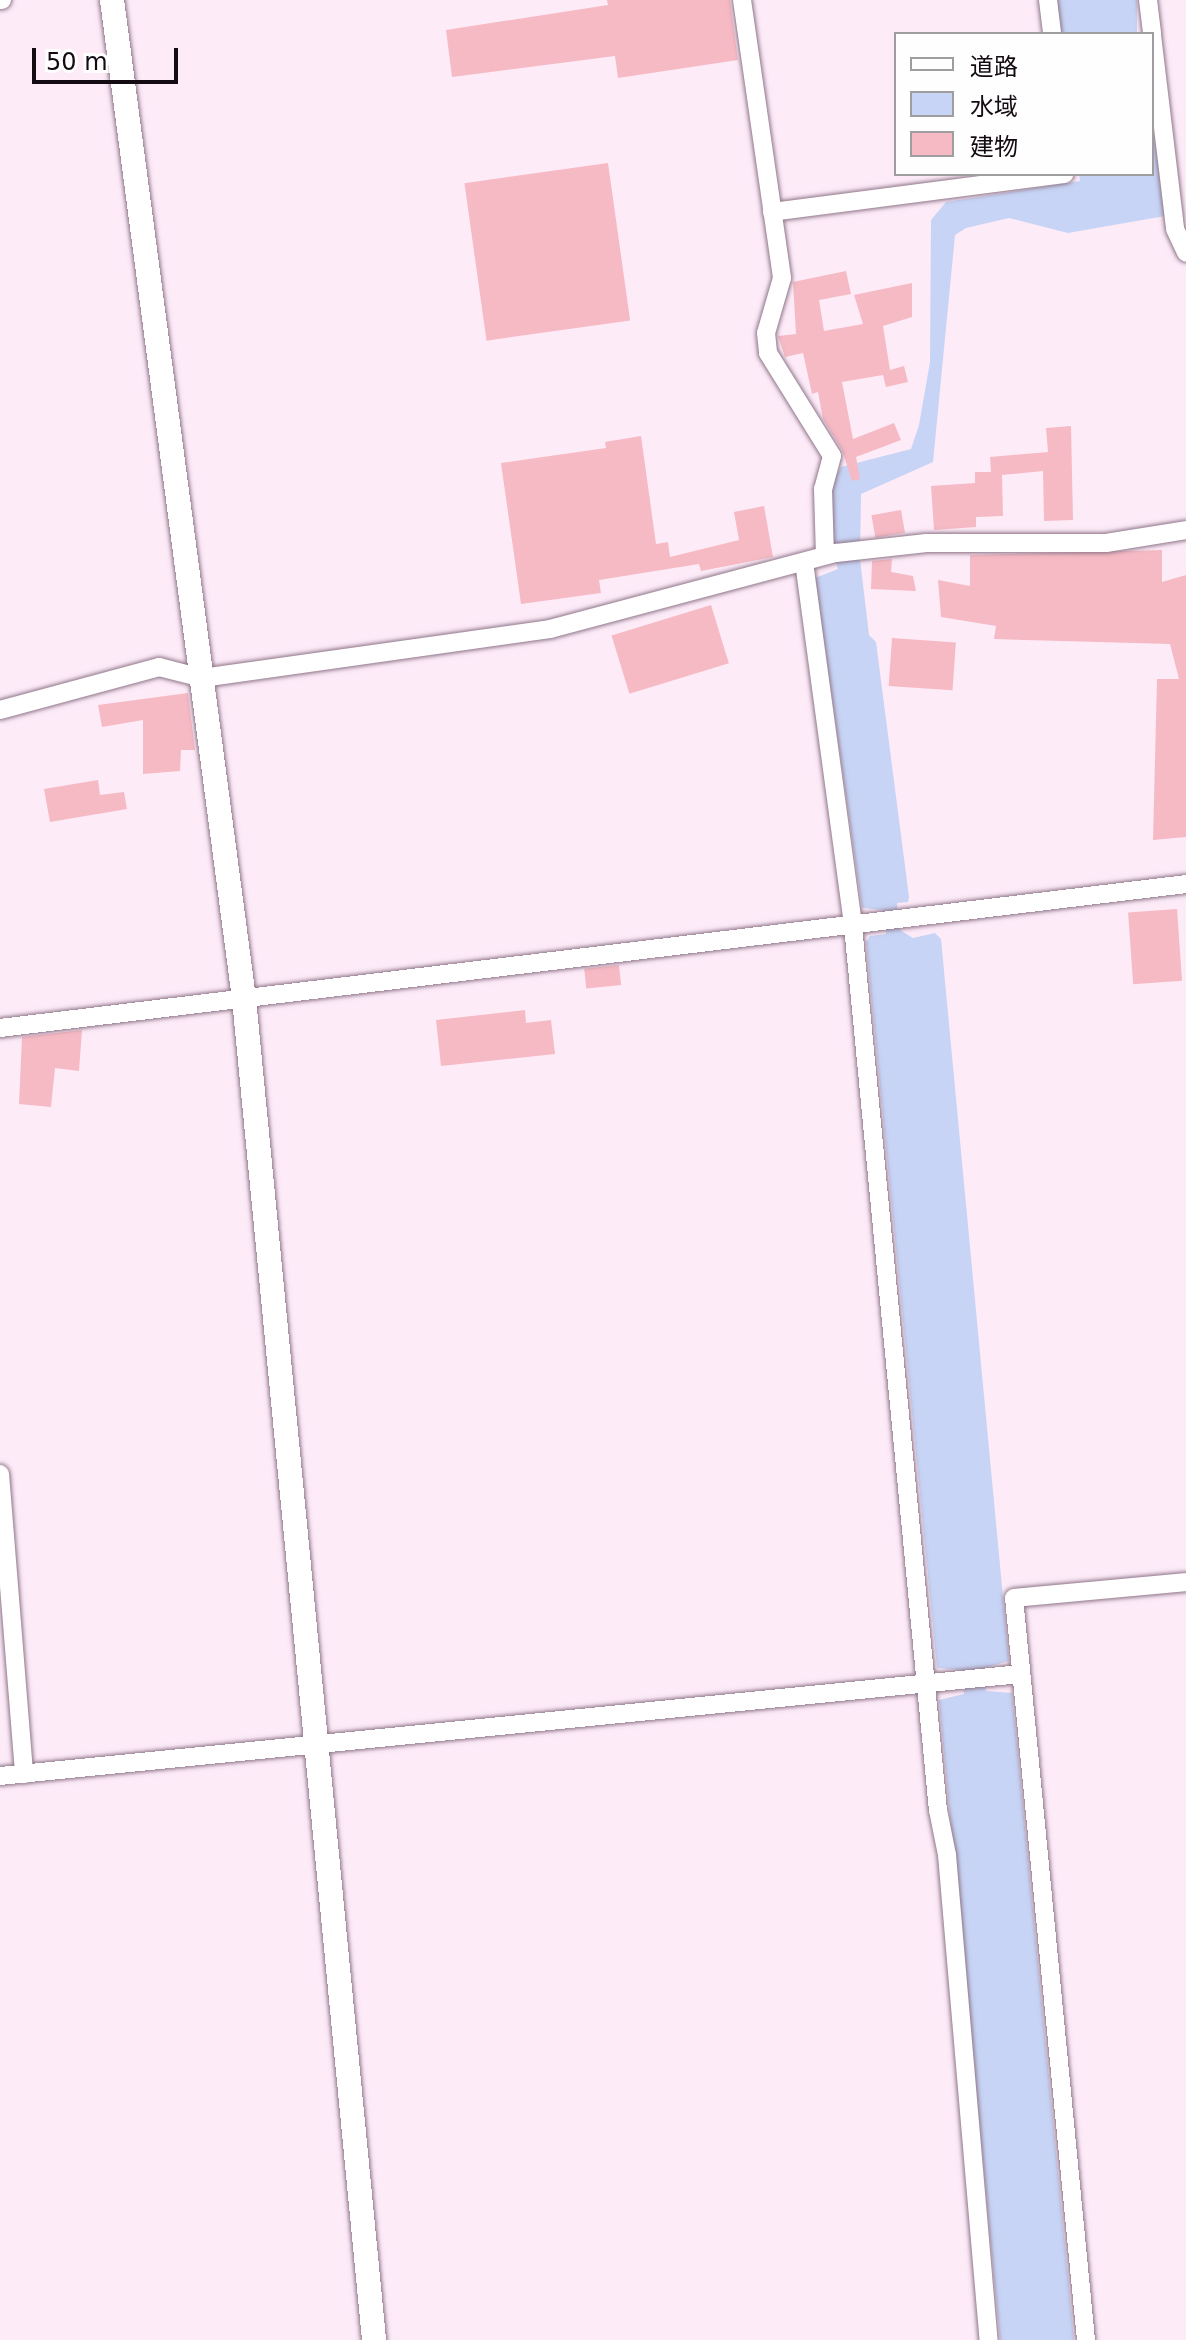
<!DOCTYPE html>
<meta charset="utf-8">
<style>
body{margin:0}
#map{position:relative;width:1186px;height:2340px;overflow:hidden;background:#fdebf8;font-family:"DejaVu Sans","Noto Sans JP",sans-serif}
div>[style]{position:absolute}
.water>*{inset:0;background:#c7d4f5;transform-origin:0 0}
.building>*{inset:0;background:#f6bac4;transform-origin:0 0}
.roads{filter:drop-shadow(0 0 2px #8f7689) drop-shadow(0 0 2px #8f7689)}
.minor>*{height:18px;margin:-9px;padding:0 9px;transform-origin:9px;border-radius:9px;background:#fff}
.tertiary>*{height:24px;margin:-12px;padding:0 12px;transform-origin:12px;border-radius:12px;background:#fff}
span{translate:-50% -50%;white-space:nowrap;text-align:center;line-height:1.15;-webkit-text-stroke:8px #fefefe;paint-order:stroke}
.legend{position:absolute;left:894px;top:32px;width:260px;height:144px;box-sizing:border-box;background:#fefefe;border:2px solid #a09da0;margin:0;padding:10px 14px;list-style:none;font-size:24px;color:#140b12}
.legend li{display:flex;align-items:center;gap:16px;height:40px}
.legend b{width:40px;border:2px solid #a09da0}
.scale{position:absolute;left:32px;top:48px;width:146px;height:36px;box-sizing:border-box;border:4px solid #140b12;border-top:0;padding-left:10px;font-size:24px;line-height:28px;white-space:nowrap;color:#140b12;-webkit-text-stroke:6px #fefefe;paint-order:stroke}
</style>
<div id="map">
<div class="water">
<i style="left:1058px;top:0;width:79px;height:34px"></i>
<i style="clip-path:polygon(1152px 117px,1165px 216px,1068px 233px,1009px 218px,966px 228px,955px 235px,933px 462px,861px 494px,860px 559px,869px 635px,876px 642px,909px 897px,908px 902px,897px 903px,900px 930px,913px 938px,935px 933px,941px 939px,1009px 1661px,984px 1668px,986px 1691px,1012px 1693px,1074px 2340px,1000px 2340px,939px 1700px,964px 1694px,962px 1670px,937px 1668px,866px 942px,870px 936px,886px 934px,883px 910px,862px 908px,815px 578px,838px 569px,832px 549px,830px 486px,841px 467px,911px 449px,919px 425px,930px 362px,931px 220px,946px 202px,1080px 181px,1079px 174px,1152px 174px)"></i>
</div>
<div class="building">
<i style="clip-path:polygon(607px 0,730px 0,738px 60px,618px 78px,615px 56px,452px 77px,446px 30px,608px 5px)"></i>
<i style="left:608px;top:163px;width:159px;height:145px;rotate:82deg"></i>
<i style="clip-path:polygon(846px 271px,851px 294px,819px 300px,824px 331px,863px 324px,854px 295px,912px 283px,912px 317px,883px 326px,890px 370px,904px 366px,908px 382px,886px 387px,883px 375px,842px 382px,853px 439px,894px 423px,901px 440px,856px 457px,860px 479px,852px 481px,842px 450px,823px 419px,818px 392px,812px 394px,803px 353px,785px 357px,778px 336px,796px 334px,793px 282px)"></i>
<i style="clip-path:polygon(1071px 426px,1073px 520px,1044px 521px,1043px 471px,1002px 475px,1003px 516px,976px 517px,976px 527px,934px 530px,931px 486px,975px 483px,975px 472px,991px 472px,990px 457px,1048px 452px,1046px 428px)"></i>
<i style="clip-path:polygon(641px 436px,656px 544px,668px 542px,670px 557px,739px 540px,734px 512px,764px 506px,773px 557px,701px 571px,699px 564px,599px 580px,601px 593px,521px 604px,501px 463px,606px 448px,605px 442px)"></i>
<i style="left:901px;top:510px;width:23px;height:30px;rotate:80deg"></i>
<i style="clip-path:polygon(1162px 550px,1162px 582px,1186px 575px,1186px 837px,1153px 840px,1157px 679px,1179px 679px,1170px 644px,994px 639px,996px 626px,941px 617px,938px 580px,970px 586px,970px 555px)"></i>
<i style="clip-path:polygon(892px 559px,891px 572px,913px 576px,916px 591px,871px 589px,872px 561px)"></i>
<i style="left:711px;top:605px;width:61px;height:104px;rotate:73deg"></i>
<i style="left:892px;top:638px;width:64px;height:48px;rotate:4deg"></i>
<i style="clip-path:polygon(188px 693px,195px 750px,181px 750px,180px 771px,143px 774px,143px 720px,102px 727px,98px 705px)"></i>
<i style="clip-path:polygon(98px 780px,100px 795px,124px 792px,127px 809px,50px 822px,44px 789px)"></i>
<i style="left:1177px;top:909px;width:72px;height:49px;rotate:86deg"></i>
<i style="left:619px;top:965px;width:20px;height:35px;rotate:84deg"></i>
<i style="clip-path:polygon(525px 1010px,526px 1023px,551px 1020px,555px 1054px,441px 1066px,436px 1020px)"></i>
<i style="clip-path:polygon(82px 1030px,79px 1071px,55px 1068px,51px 1107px,19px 1104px,22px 1037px)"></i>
</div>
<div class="roads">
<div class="minor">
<i style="left:0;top:0;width:2px"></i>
<i style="left:742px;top:0;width:281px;rotate:81.8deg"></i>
<i style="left:782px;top:278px;width:57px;rotate:106.2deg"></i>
<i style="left:766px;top:333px;width:20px;rotate:84deg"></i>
<i style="left:768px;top:353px;width:121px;rotate:58.1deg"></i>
<i style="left:832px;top:456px;width:34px;rotate:105deg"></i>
<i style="left:823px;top:489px;width:66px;rotate:88.3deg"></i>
<i style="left:1048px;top:0;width:34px;rotate:83deg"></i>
<i style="left:1148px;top:0;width:34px;rotate:83deg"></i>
<i style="left:1152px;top:35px;width:195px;rotate:83.2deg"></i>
<i style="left:1175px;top:229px;width:26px;rotate:65deg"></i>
<i style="left:772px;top:212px;width:295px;rotate:-7.4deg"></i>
<i style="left:804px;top:562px;width:367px;rotate:82.3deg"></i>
<i style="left:853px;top:926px;width:888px;rotate:84.51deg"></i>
<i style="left:938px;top:1810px;width:46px;rotate:78.7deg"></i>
<i style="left:947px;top:1855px;width:487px;rotate:85.1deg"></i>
<i style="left:0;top:710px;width:165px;rotate:-15.1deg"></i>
<i style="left:159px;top:667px;width:44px;rotate:14.3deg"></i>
<i style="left:202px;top:678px;width:351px;rotate:-8deg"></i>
<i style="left:550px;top:629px;width:296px;rotate:-14.9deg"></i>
<i style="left:836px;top:553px;width:91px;rotate:-6.3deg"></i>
<i style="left:926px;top:543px;width:180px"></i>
<i style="left:1106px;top:543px;width:81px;rotate:-9.2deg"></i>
<i style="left:0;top:1028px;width:1195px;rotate:-6.92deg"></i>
<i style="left:0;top:1474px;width:301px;rotate:85.4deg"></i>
<i style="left:0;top:1776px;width:1025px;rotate:-5.71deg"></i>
<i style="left:1086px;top:2340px;width:745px;rotate:-95.54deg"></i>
<i style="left:1014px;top:1598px;width:173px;rotate:-5.3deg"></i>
</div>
<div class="tertiary">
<i style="left:112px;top:0;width:1008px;rotate:82.47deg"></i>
<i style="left:244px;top:999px;width:1347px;rotate:84.46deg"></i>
</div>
</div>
<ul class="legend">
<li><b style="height:10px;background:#fff"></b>道路</li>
<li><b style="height:22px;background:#c7d4f5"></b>水域</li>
<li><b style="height:22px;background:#f6bac4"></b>建物</li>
</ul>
<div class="scale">50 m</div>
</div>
